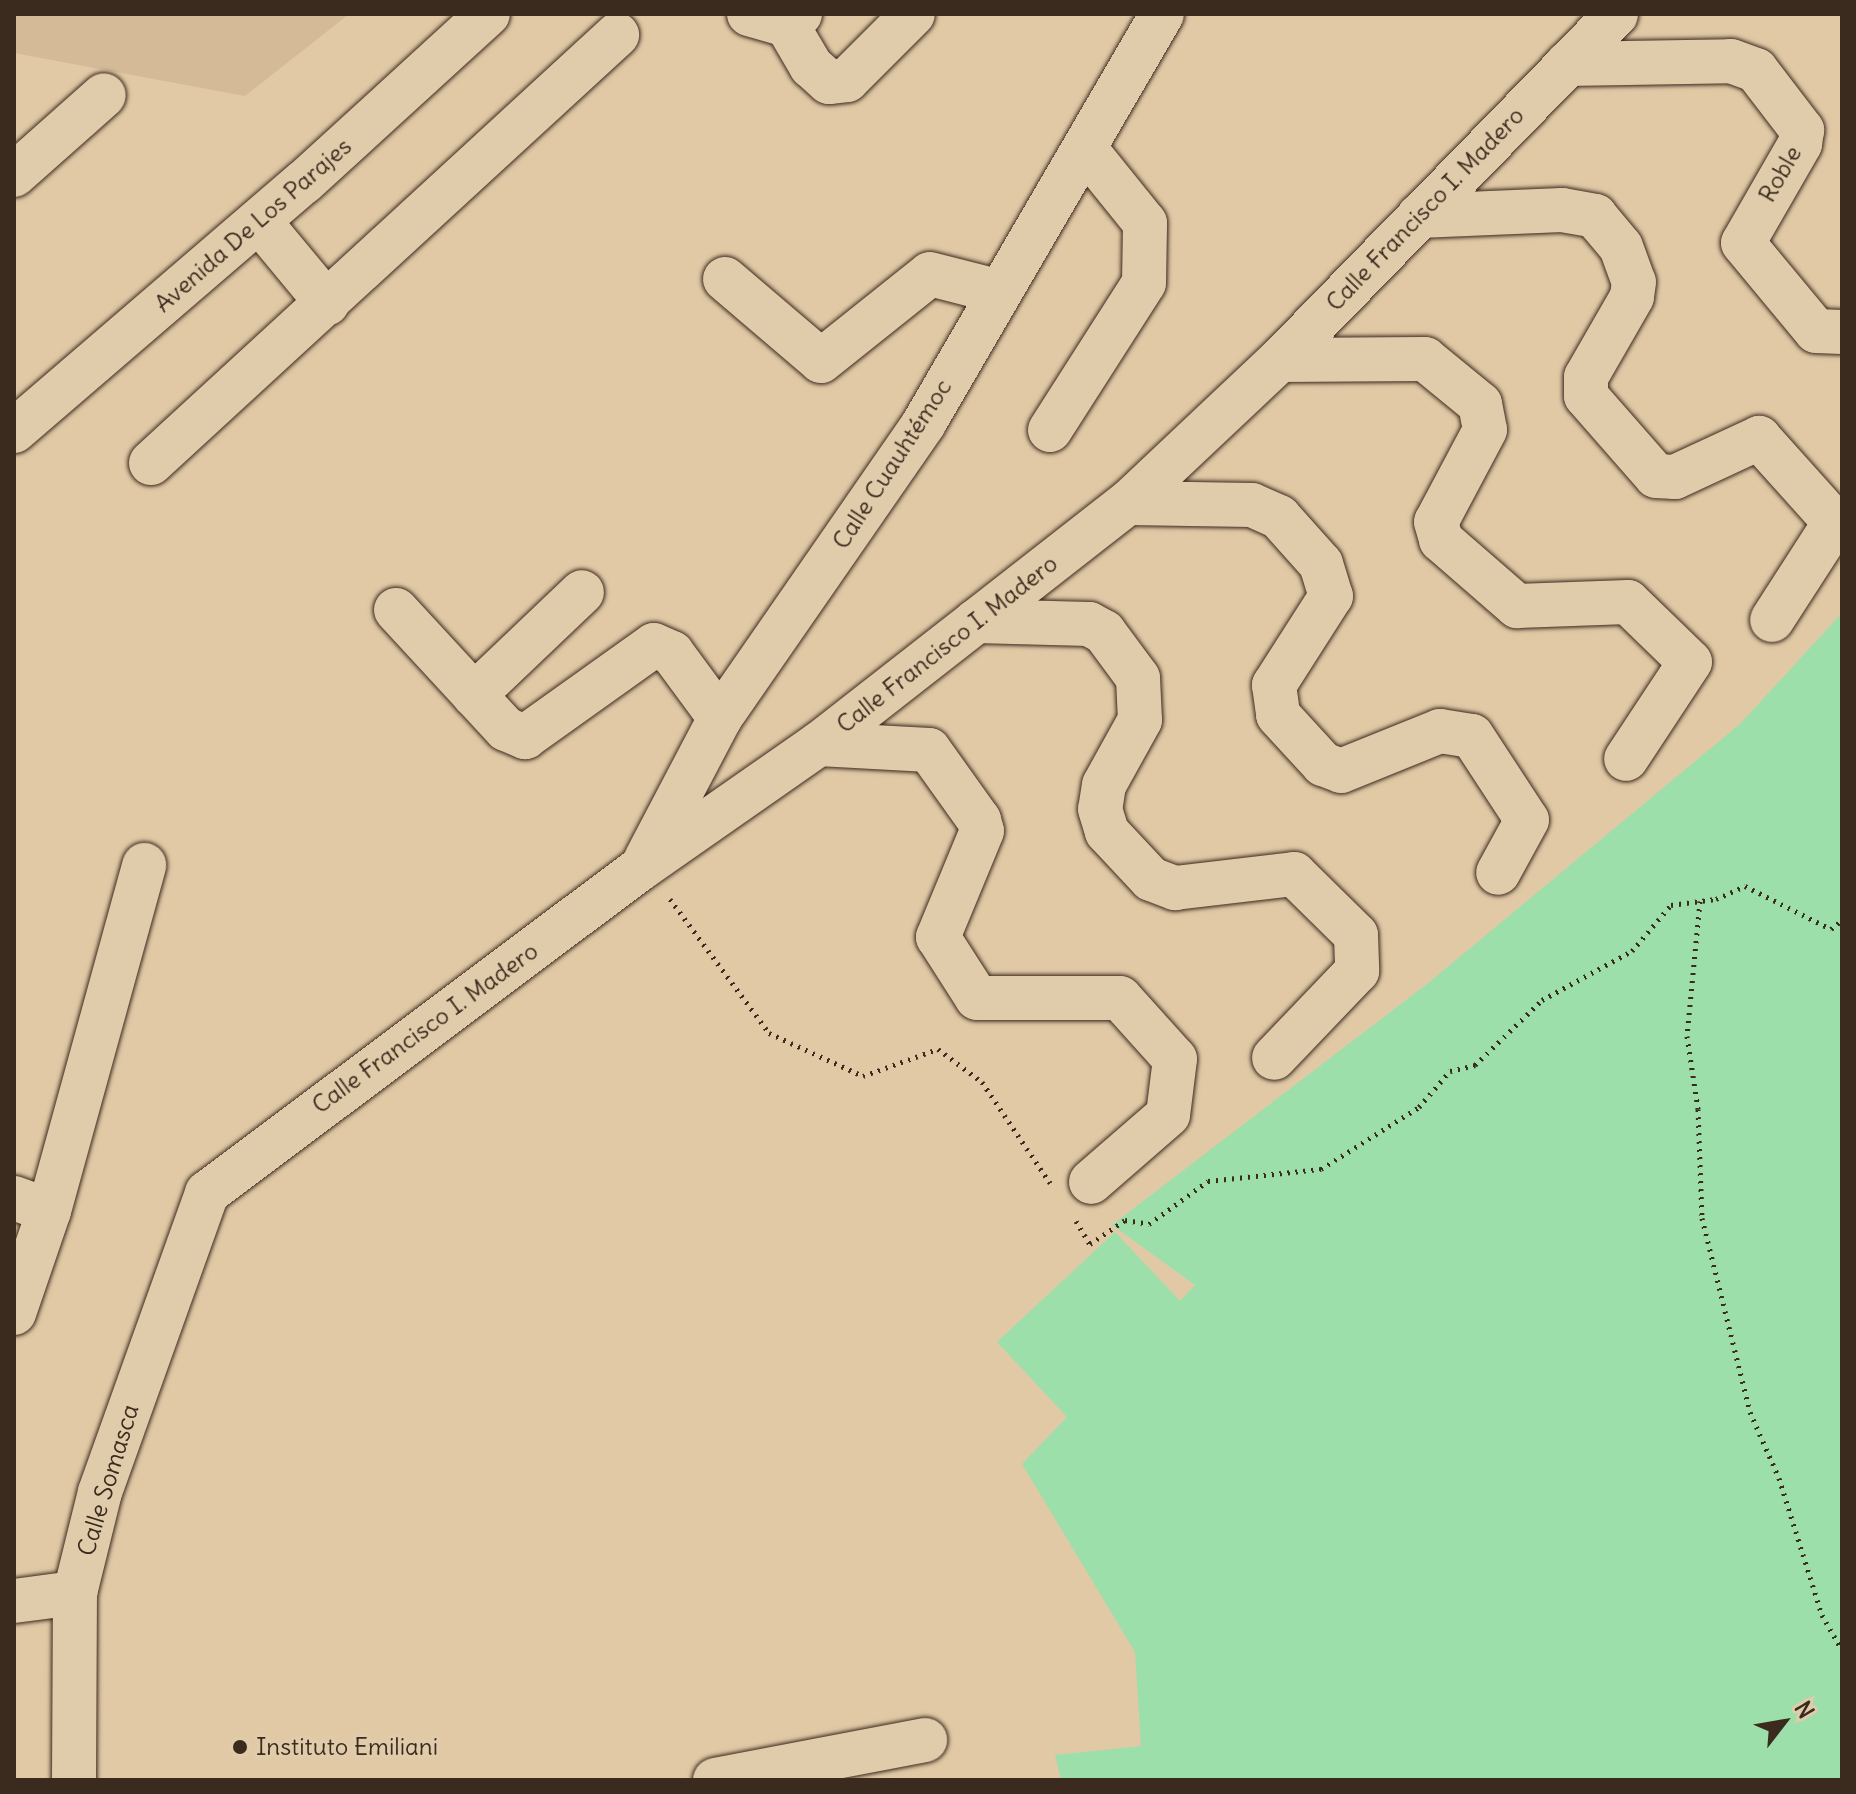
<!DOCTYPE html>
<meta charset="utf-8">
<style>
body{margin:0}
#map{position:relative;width:1856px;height:1794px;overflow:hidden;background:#e1c9a6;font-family:Delius,sans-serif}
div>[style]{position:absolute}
.built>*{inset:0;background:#d4ba97}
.green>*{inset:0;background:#9cdfab}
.path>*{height:5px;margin-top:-2.5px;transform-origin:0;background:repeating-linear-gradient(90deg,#3b2a1e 0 2px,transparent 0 8px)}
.roads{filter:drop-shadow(0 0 2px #3b2a1e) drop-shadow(0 0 2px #3b2a1e)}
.minor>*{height:44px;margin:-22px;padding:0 22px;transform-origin:22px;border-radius:22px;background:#e0cbaa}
.dots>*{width:22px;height:22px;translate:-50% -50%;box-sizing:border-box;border:4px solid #e0cbaa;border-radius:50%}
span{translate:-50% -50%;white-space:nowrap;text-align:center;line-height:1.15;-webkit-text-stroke:7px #e0cbaa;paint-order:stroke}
.street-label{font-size:24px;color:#3b2a1e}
.poi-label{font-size:24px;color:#3b2a1e}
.left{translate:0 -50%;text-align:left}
.frame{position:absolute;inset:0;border:16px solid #3b2a1e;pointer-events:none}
.north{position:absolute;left:1744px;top:1682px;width:80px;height:80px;-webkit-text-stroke:6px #e0cbaa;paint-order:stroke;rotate:59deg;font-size:22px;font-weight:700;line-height:32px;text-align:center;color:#3b2a1e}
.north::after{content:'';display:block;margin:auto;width:28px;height:36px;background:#3b2a1e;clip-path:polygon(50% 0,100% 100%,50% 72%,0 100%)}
</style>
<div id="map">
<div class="built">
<i style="clip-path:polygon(14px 14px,349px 14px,245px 96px,14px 53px)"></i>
</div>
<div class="green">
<i style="clip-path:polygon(1842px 613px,1842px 1780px,1061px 1780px,1055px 1755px,1141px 1746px,1135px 1652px,1022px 1464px,1067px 1417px,997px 1342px,1115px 1232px,1180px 1301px,1195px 1285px,1112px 1225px,1427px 984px,1740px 724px)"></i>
</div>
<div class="path">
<i style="left:670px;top:899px;width:167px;rotate:53.5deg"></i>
<i style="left:769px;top:1033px;width:103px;rotate:24.6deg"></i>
<i style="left:863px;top:1076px;width:80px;rotate:-19.8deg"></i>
<i style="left:938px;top:1049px;width:55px;rotate:36.9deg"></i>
<i style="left:982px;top:1082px;width:122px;rotate:56deg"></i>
<i style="left:1700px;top:901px;width:136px;rotate:95.5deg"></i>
<i style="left:1687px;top:1036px;width:74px;rotate:81.4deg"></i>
<i style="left:1698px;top:1109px;width:109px;rotate:87.9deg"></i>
<i style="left:1702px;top:1218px;width:200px;rotate:76.1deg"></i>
<i style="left:1750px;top:1412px;width:72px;rotate:66.3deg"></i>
<i style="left:1779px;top:1478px;width:144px;rotate:72.6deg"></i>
<i style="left:1822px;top:1615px;width:40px;rotate:60.3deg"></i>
<i style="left:1076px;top:1221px;width:27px;rotate:59deg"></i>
<i style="left:1090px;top:1244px;width:42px;rotate:-34.4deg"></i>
<i style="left:1125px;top:1220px;width:24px;rotate:9deg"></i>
<i style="left:1149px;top:1224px;width:73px;rotate:-36.1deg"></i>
<i style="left:1208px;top:1181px;width:114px;rotate:-6.1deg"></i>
<i style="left:1321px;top:1169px;width:116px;rotate:-32.3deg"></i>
<i style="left:1419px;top:1107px;width:48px;rotate:-49.3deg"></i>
<i style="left:1450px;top:1071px;width:26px;rotate:-13deg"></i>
<i style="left:1475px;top:1065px;width:93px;rotate:-44.1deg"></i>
<i style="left:1542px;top:1000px;width:102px;rotate:-28.6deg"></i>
<i style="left:1632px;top:951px;width:60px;rotate:-49.7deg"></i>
<i style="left:1671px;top:905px;width:45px;rotate:-7.6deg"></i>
<i style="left:1716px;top:899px;width:32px;rotate:-24deg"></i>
<i style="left:1745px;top:886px;width:96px;rotate:26.6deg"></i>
<i style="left:1831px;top:929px;width:14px;rotate:-39deg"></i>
</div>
<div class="roads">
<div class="minor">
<i style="left:749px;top:14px;width:40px;rotate:16deg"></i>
<i style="left:787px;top:25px;width:17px;rotate:-40deg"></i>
<i style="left:787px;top:25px;width:48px;rotate:59.7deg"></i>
<i style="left:811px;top:66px;width:24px;rotate:42deg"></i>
<i style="left:829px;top:82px;width:18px;rotate:-6deg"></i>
<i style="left:847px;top:80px;width:93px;rotate:-45deg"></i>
<i style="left:1567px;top:64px;width:164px;rotate:-1deg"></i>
<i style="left:1731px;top:61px;width:27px;rotate:20deg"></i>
<i style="left:1756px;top:70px;width:76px;rotate:52.5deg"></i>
<i style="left:1802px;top:130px;width:14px;rotate:98deg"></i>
<i style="left:1800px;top:144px;width:114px;rotate:119.9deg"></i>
<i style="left:1743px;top:243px;width:114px;rotate:50.3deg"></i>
<i style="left:1816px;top:331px;width:26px;rotate:2deg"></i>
<i style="left:14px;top:175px;width:120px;rotate:-41.6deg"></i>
<i style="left:1419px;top:216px;width:143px;rotate:-2.4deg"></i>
<i style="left:1562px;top:210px;width:34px;rotate:10deg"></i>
<i style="left:1595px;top:216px;width:40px;rotate:50deg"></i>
<i style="left:1621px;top:247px;width:37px;rotate:70deg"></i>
<i style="left:1634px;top:282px;width:15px;rotate:98deg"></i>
<i style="left:1632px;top:297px;width:92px;rotate:119.9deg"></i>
<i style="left:1586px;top:377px;width:19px;rotate:90deg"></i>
<i style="left:1586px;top:396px;width:106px;rotate:48.8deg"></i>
<i style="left:1656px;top:476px;width:19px;rotate:3deg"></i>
<i style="left:1675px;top:477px;width:93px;rotate:-24.9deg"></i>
<i style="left:1759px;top:438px;width:106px;rotate:48.1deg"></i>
<i style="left:1830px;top:517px;width:13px;rotate:90deg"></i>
<i style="left:1830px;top:530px;width:107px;rotate:122.8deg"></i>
<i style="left:259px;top:221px;width:107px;rotate:50.3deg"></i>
<i style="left:725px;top:279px;width:126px;rotate:40.5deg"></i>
<i style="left:821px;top:361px;width:139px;rotate:-38.6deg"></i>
<i style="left:930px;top:274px;width:68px;rotate:14.4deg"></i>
<i style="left:1280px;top:360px;width:145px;rotate:-0.4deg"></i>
<i style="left:1425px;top:359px;width:71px;rotate:39.3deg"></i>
<i style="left:1480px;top:404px;width:26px;rotate:79deg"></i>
<i style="left:1485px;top:430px;width:104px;rotate:118deg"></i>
<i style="left:1436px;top:522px;width:19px;rotate:74deg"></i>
<i style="left:1441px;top:540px;width:101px;rotate:41deg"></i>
<i style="left:1517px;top:606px;width:111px;rotate:-2.1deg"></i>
<i style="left:1628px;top:602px;width:86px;rotate:44.1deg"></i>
<i style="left:1690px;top:662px;width:116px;rotate:123.4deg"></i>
<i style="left:1050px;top:430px;width:174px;rotate:-57.4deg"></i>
<i style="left:1144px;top:283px;width:60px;rotate:-89deg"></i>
<i style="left:1145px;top:223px;width:94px;rotate:-128.9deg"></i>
<i style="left:14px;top:431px;width:382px;rotate:-40.7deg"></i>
<i style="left:304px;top:182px;width:249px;rotate:-42.4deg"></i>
<i style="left:151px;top:463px;width:633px;rotate:-42.57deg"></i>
<i style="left:1128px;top:503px;width:124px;rotate:0.9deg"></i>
<i style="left:1252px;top:505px;width:30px;rotate:24deg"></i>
<i style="left:1279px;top:517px;width:63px;rotate:48.2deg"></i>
<i style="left:1321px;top:564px;width:34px;rotate:73deg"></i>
<i style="left:1331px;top:596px;width:106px;rotate:122.6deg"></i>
<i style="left:1274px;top:685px;width:30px;rotate:82deg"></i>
<i style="left:1278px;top:715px;width:67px;rotate:47.4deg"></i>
<i style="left:1323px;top:764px;width:19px;rotate:21deg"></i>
<i style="left:1341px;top:771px;width:107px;rotate:-22deg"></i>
<i style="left:1440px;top:731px;width:32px;rotate:9deg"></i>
<i style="left:1472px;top:736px;width:100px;rotate:56.8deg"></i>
<i style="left:1527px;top:820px;width:60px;rotate:118.7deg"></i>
<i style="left:396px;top:610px;width:162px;rotate:47.3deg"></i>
<i style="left:506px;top:729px;width:21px;rotate:23deg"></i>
<i style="left:525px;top:737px;width:158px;rotate:-35.5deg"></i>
<i style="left:654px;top:645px;width:20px;rotate:24deg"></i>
<i style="left:672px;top:653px;width:81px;rotate:53.6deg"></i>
<i style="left:976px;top:621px;width:113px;rotate:1.5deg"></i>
<i style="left:1089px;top:624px;width:17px;rotate:28deg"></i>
<i style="left:1104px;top:632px;width:57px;rotate:53.5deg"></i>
<i style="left:1138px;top:678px;width:42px;rotate:87.3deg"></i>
<i style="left:1140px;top:720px;width:74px;rotate:119deg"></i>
<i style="left:1104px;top:785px;width:24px;rotate:99deg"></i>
<i style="left:1100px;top:809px;width:24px;rotate:73deg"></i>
<i style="left:1107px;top:832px;width:64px;rotate:46.9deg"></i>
<i style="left:1151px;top:879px;width:26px;rotate:21deg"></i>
<i style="left:1175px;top:888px;width:120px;rotate:-6.7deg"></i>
<i style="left:1294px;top:874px;width:87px;rotate:44.5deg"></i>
<i style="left:1356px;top:935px;width:36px;rotate:88deg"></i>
<i style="left:1357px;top:971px;width:120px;rotate:133.7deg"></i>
<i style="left:474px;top:695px;width:149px;rotate:-43.6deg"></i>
<i style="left:819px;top:744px;width:110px;rotate:3.1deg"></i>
<i style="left:929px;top:750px;width:86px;rotate:54.5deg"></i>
<i style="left:979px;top:820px;width:11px;rotate:75deg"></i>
<i style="left:982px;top:831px;width:115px;rotate:112.5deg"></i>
<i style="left:938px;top:937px;width:72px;rotate:57.4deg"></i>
<i style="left:977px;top:998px;width:143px"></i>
<i style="left:1120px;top:998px;width:82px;rotate:48deg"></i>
<i style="left:1175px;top:1059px;width:56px;rotate:97.1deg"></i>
<i style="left:1168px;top:1115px;width:102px;rotate:139deg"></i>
<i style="left:646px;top:859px;width:159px;rotate:-62.3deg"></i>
<i style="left:720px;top:718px;width:359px;rotate:-55.3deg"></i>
<i style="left:924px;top:423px;width:473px;rotate:-59.8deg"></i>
<i style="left:14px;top:1198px;width:37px;rotate:20deg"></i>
<i style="left:14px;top:1313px;width:108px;rotate:-71.1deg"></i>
<i style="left:49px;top:1211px;width:359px;rotate:-74.6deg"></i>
<i style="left:14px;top:1601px;width:62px;rotate:-7.5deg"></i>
<i style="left:74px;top:1780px;width:187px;rotate:-89.7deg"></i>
<i style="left:75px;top:1593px;width:104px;rotate:-76.1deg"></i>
<i style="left:100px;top:1492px;width:318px;rotate:-70.3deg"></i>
<i style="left:207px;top:1193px;width:542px;rotate:-36.83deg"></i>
<i style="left:641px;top:868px;width:217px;rotate:-34.9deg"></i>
<i style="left:819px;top:744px;width:392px;rotate:-38deg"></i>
<i style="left:1128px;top:503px;width:209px;rotate:-43.3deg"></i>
<i style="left:1280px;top:360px;width:482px;rotate:-45.8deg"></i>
<i style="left:715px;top:1780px;width:214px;rotate:-10.8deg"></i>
</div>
</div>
<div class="dots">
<i style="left:240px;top:1747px;background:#3b2a1e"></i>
</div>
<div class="street-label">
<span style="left:1780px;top:174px;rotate:-60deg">Roble</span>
<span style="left:1425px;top:209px;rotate:-46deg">Calle Francisco I. Madero</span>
<span style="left:253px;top:225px;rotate:-41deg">Avenida De Los Parajes</span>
<span style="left:892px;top:464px;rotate:-57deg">Calle Cuauhtémoc</span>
<span style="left:947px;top:644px;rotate:-38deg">Calle Francisco I. Madero</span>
<span style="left:425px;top:1028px;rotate:-36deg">Calle Francisco I. Madero</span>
<span style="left:108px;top:1480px;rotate:-73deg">Calle Somasca</span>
</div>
<div class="poi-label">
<span class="left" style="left:256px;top:1747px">Instituto Emiliani</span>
</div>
<div class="frame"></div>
<div class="north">N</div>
</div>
